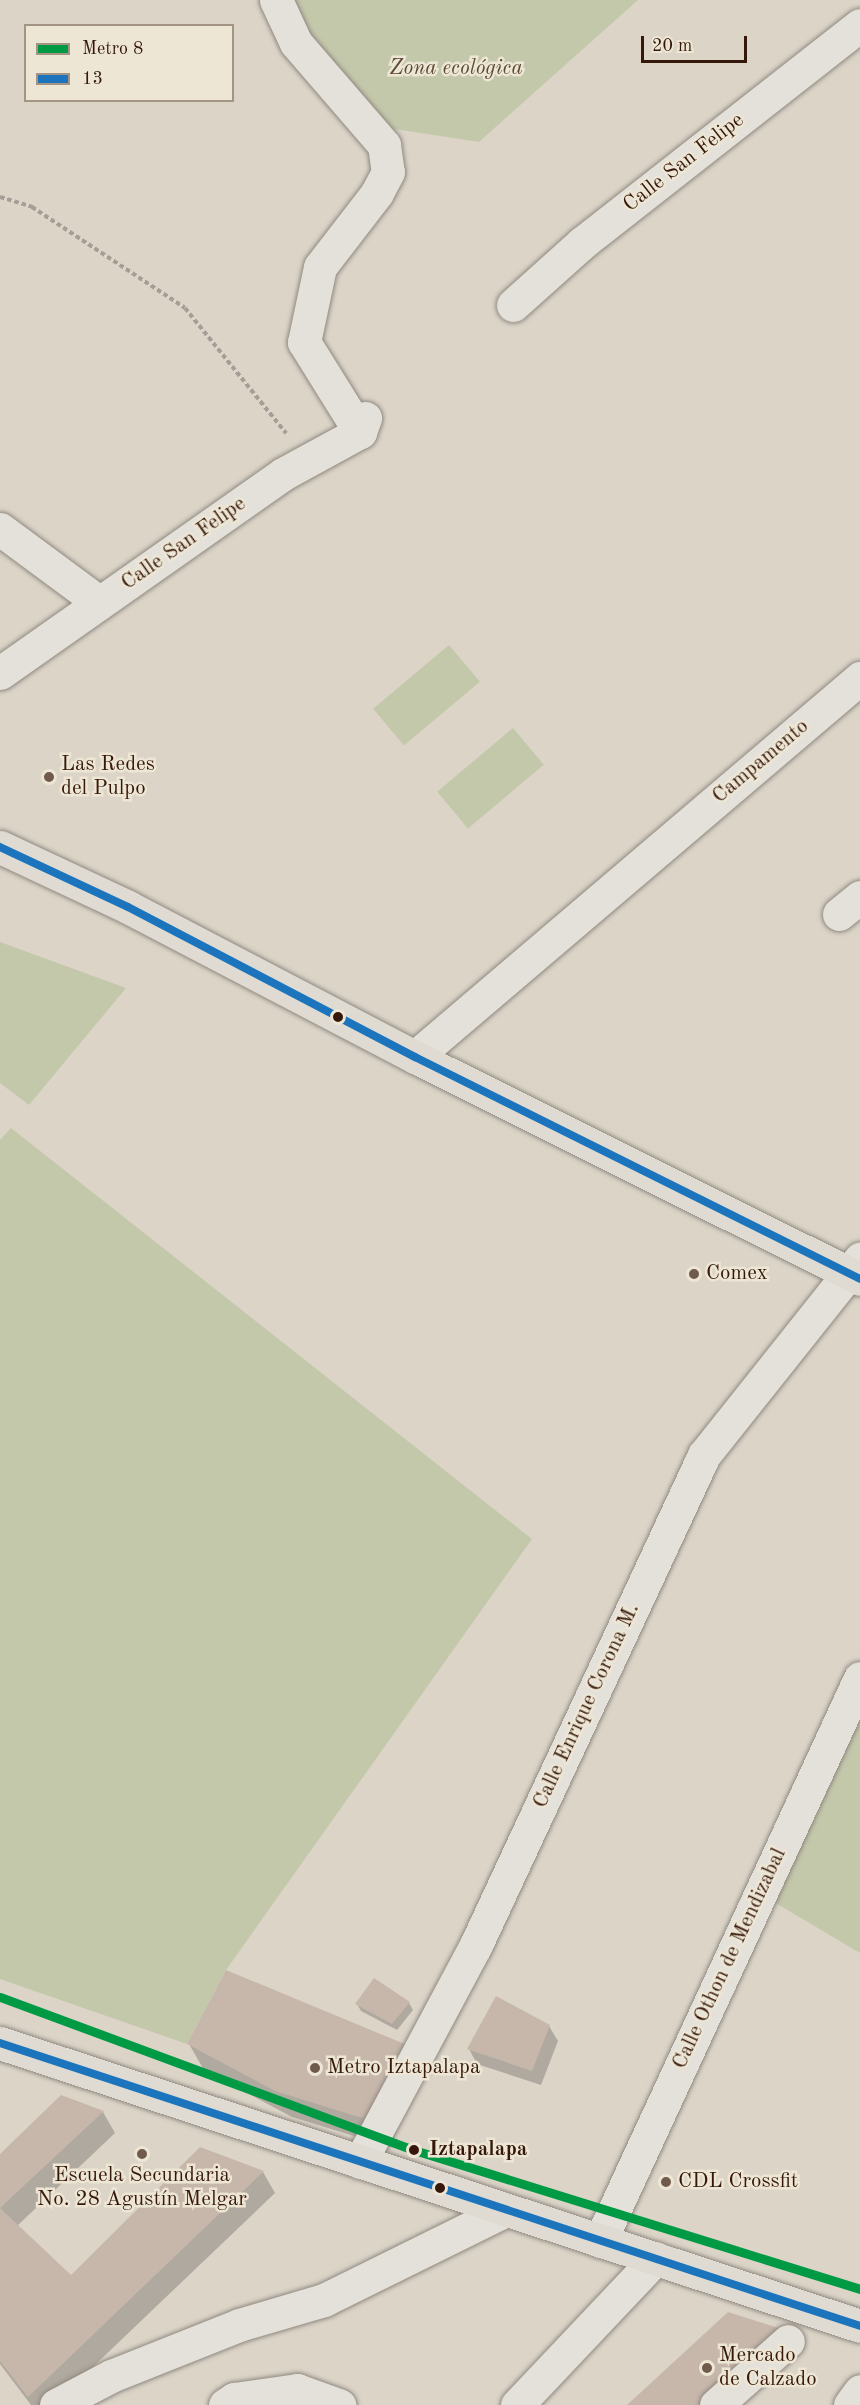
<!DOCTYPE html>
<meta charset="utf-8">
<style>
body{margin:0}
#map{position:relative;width:860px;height:2405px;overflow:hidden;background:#dbd4c7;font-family:"Old Standard TT",serif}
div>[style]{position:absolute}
.green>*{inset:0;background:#c4c8ab;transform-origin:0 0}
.shadow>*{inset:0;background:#0003}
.building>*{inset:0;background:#c7b7ab}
.path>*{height:4px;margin-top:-2px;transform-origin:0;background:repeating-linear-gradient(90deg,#a49e97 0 4.5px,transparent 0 7.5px)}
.roads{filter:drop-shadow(0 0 2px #908980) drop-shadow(0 0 2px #908980)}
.minor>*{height:33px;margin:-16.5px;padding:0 16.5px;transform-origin:16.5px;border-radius:16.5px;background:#e4e1da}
.major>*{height:33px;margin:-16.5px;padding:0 16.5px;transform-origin:16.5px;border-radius:16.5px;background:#dfdbd3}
.bus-1>*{height:8px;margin:-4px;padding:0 4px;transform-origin:4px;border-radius:4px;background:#1c75bc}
.metro-1>*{height:9px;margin:-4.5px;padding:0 4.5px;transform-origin:4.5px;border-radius:4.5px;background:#009a44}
.dots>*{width:16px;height:16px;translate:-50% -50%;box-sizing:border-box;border:3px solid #ede6d5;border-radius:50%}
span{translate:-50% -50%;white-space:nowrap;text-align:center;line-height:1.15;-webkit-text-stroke:5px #ede6d5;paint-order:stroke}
.park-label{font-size:21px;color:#5b4a33;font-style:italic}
.street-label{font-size:21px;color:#36180a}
.poi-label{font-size:21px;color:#36180a}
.left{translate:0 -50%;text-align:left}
.stop-label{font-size:21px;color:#36180a;font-weight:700}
.legend{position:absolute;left:24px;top:24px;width:210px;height:78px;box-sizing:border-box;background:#ede6d5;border:2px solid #a49484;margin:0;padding:8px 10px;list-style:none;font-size:18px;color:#36180a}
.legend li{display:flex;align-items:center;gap:12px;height:30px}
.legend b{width:30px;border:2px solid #a49484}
.scale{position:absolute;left:641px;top:36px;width:106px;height:27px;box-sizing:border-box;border:3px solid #36180a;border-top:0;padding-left:8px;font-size:18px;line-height:21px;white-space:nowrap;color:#36180a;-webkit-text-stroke:4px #ede6d5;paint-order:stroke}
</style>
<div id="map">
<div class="green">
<i style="clip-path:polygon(260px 0,638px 0,479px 142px,382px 127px)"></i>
<i style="left:449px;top:645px;width:48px;height:99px;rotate:50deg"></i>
<i style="left:513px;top:728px;width:48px;height:99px;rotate:50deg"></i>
<i style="clip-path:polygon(0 942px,126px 988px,29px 1105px,0 1083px)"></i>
<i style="clip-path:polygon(11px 1128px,532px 1539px,226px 1970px,187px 2044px,0 1979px,0 1140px)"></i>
<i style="clip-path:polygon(860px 1686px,860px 1953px,767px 1898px)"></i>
</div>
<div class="shadow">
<i style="clip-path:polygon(409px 2003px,413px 2010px,397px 2030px,361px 2011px,357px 2004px)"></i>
<i style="clip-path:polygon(549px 2026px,558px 2041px,541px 2085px,477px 2064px,469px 2049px)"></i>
<i style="clip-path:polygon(189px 2044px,421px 2073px,390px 2147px,292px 2117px,204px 2070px)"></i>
<i style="clip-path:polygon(61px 2097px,103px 2112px,115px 2133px,17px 2226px,71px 2277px,263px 2172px,275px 2193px,53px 2405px,31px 2405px,0 2364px,0 2156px)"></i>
</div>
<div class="building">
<i style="clip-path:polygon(226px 1970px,407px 2045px,375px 2122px,275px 2091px,187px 2044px)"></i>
<i style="clip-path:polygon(374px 1978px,410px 2002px,392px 2024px,355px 2004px)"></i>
<i style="clip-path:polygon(496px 1996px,550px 2025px,532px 2071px,467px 2049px)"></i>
<i style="clip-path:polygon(61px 2095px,104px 2111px,0 2208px,71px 2275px,200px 2147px,264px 2171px,28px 2397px,0 2361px,0 2154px)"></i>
<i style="clip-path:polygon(728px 2312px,788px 2331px,703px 2405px,627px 2405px)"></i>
</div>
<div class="path">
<i style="left:0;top:197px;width:34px;rotate:17deg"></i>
<i style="left:32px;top:207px;width:183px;rotate:33.4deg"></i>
<i style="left:185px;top:308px;width:161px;rotate:51.1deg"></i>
</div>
<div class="roads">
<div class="minor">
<i style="left:276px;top:0;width:47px;rotate:65.1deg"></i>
<i style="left:296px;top:43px;width:135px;rotate:49.2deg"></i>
<i style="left:384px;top:145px;width:27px;rotate:82deg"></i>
<i style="left:388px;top:172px;width:24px;rotate:118deg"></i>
<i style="left:377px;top:193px;width:93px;rotate:127.6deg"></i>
<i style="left:320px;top:267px;width:77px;rotate:102deg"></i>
<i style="left:304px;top:342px;width:106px;rotate:58.1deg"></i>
<i style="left:513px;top:305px;width:93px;rotate:-41.9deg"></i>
<i style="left:582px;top:243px;width:353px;rotate:-38.1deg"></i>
<i style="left:0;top:529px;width:124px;rotate:36.5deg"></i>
<i style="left:0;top:673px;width:346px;rotate:-35.1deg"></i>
<i style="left:283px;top:474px;width:88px;rotate:-28.6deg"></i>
<i style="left:360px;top:432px;width:15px;rotate:-70deg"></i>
<i style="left:839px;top:914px;width:27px;rotate:-39deg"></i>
<i style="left:415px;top:1057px;width:585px;rotate:-40.42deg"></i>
<i style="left:360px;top:2162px;width:244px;rotate:-61.9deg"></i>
<i style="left:475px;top:1947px;width:543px;rotate:-65.04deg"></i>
<i style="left:704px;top:1455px;width:251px;rotate:-51.5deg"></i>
<i style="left:600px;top:2241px;width:620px;rotate:-65.21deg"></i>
<i style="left:56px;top:2405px;width:62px;rotate:-27.8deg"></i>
<i style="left:111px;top:2376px;width:138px;rotate:-21.7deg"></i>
<i style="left:239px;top:2325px;width:89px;rotate:-16.4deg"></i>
<i style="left:324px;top:2300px;width:203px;rotate:-26.3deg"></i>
<i style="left:225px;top:2405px;width:11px;rotate:-34deg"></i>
<i style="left:234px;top:2399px;width:64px;rotate:-8.1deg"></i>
<i style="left:297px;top:2390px;width:45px;rotate:19.7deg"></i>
<i style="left:517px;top:2405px;width:202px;rotate:-46.6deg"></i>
<i style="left:716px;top:2405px;width:96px;rotate:-41.6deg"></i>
<i style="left:850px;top:2405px;width:17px;rotate:-54deg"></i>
</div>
<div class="major">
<i style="left:0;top:847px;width:141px;rotate:25.1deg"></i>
<i style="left:128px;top:907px;width:324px;rotate:27.6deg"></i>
<i style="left:415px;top:1057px;width:497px;rotate:26.5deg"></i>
<i style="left:0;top:2043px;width:905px;rotate:18.21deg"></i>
</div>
</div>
<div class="bus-1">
<i style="left:0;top:847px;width:141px;rotate:25.1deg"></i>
<i style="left:128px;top:907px;width:324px;rotate:27.6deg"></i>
<i style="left:415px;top:1057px;width:497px;rotate:26.5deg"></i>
<i style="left:0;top:2043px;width:905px;rotate:18.21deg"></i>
</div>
<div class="metro-1">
<i style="left:0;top:1997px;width:441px;rotate:20.3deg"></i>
<i style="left:414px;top:2150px;width:467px;rotate:17.3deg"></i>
</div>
<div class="dots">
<i style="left:49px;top:777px;background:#705a4c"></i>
<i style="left:338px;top:1017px;background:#36180a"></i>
<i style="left:694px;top:1274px;background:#705a4c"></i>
<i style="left:315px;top:2068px;background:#705a4c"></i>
<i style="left:414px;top:2150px;background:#36180a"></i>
<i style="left:142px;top:2154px;background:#705a4c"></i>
<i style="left:666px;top:2182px;background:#705a4c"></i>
<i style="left:440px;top:2188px;background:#36180a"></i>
<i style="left:707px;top:2368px;background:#705a4c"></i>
</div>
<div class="park-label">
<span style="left:456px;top:69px">Zona ecológica</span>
</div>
<div class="street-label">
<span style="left:684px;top:163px;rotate:-38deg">Calle San Felipe</span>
<span style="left:184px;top:544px;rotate:-35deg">Calle San Felipe</span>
<span style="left:761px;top:762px;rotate:-40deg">Campamento</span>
<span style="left:587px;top:1706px;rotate:-65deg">Calle Enrique Corona M.</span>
<span style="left:730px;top:1959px;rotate:-65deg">Calle Othon de Mendizabal</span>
</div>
<div class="poi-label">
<span class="left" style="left:61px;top:777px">Las Redes<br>del Pulpo</span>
<span class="left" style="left:706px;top:1274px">Comex</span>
<span class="left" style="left:327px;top:2068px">Metro Iztapalapa</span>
<span style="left:142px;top:2188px">Escuela Secundaria<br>No. 28 Agustín Melgar</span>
<span class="left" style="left:678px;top:2182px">CDL Crossfit</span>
<span class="left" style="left:719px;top:2368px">Mercado<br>de Calzado</span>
</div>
<div class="stop-label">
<span class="left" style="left:429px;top:2150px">Iztapalapa</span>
</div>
<ul class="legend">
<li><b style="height:8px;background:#009a44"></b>Metro 8</li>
<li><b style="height:8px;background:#1c75bc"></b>13</li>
</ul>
<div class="scale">20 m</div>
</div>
